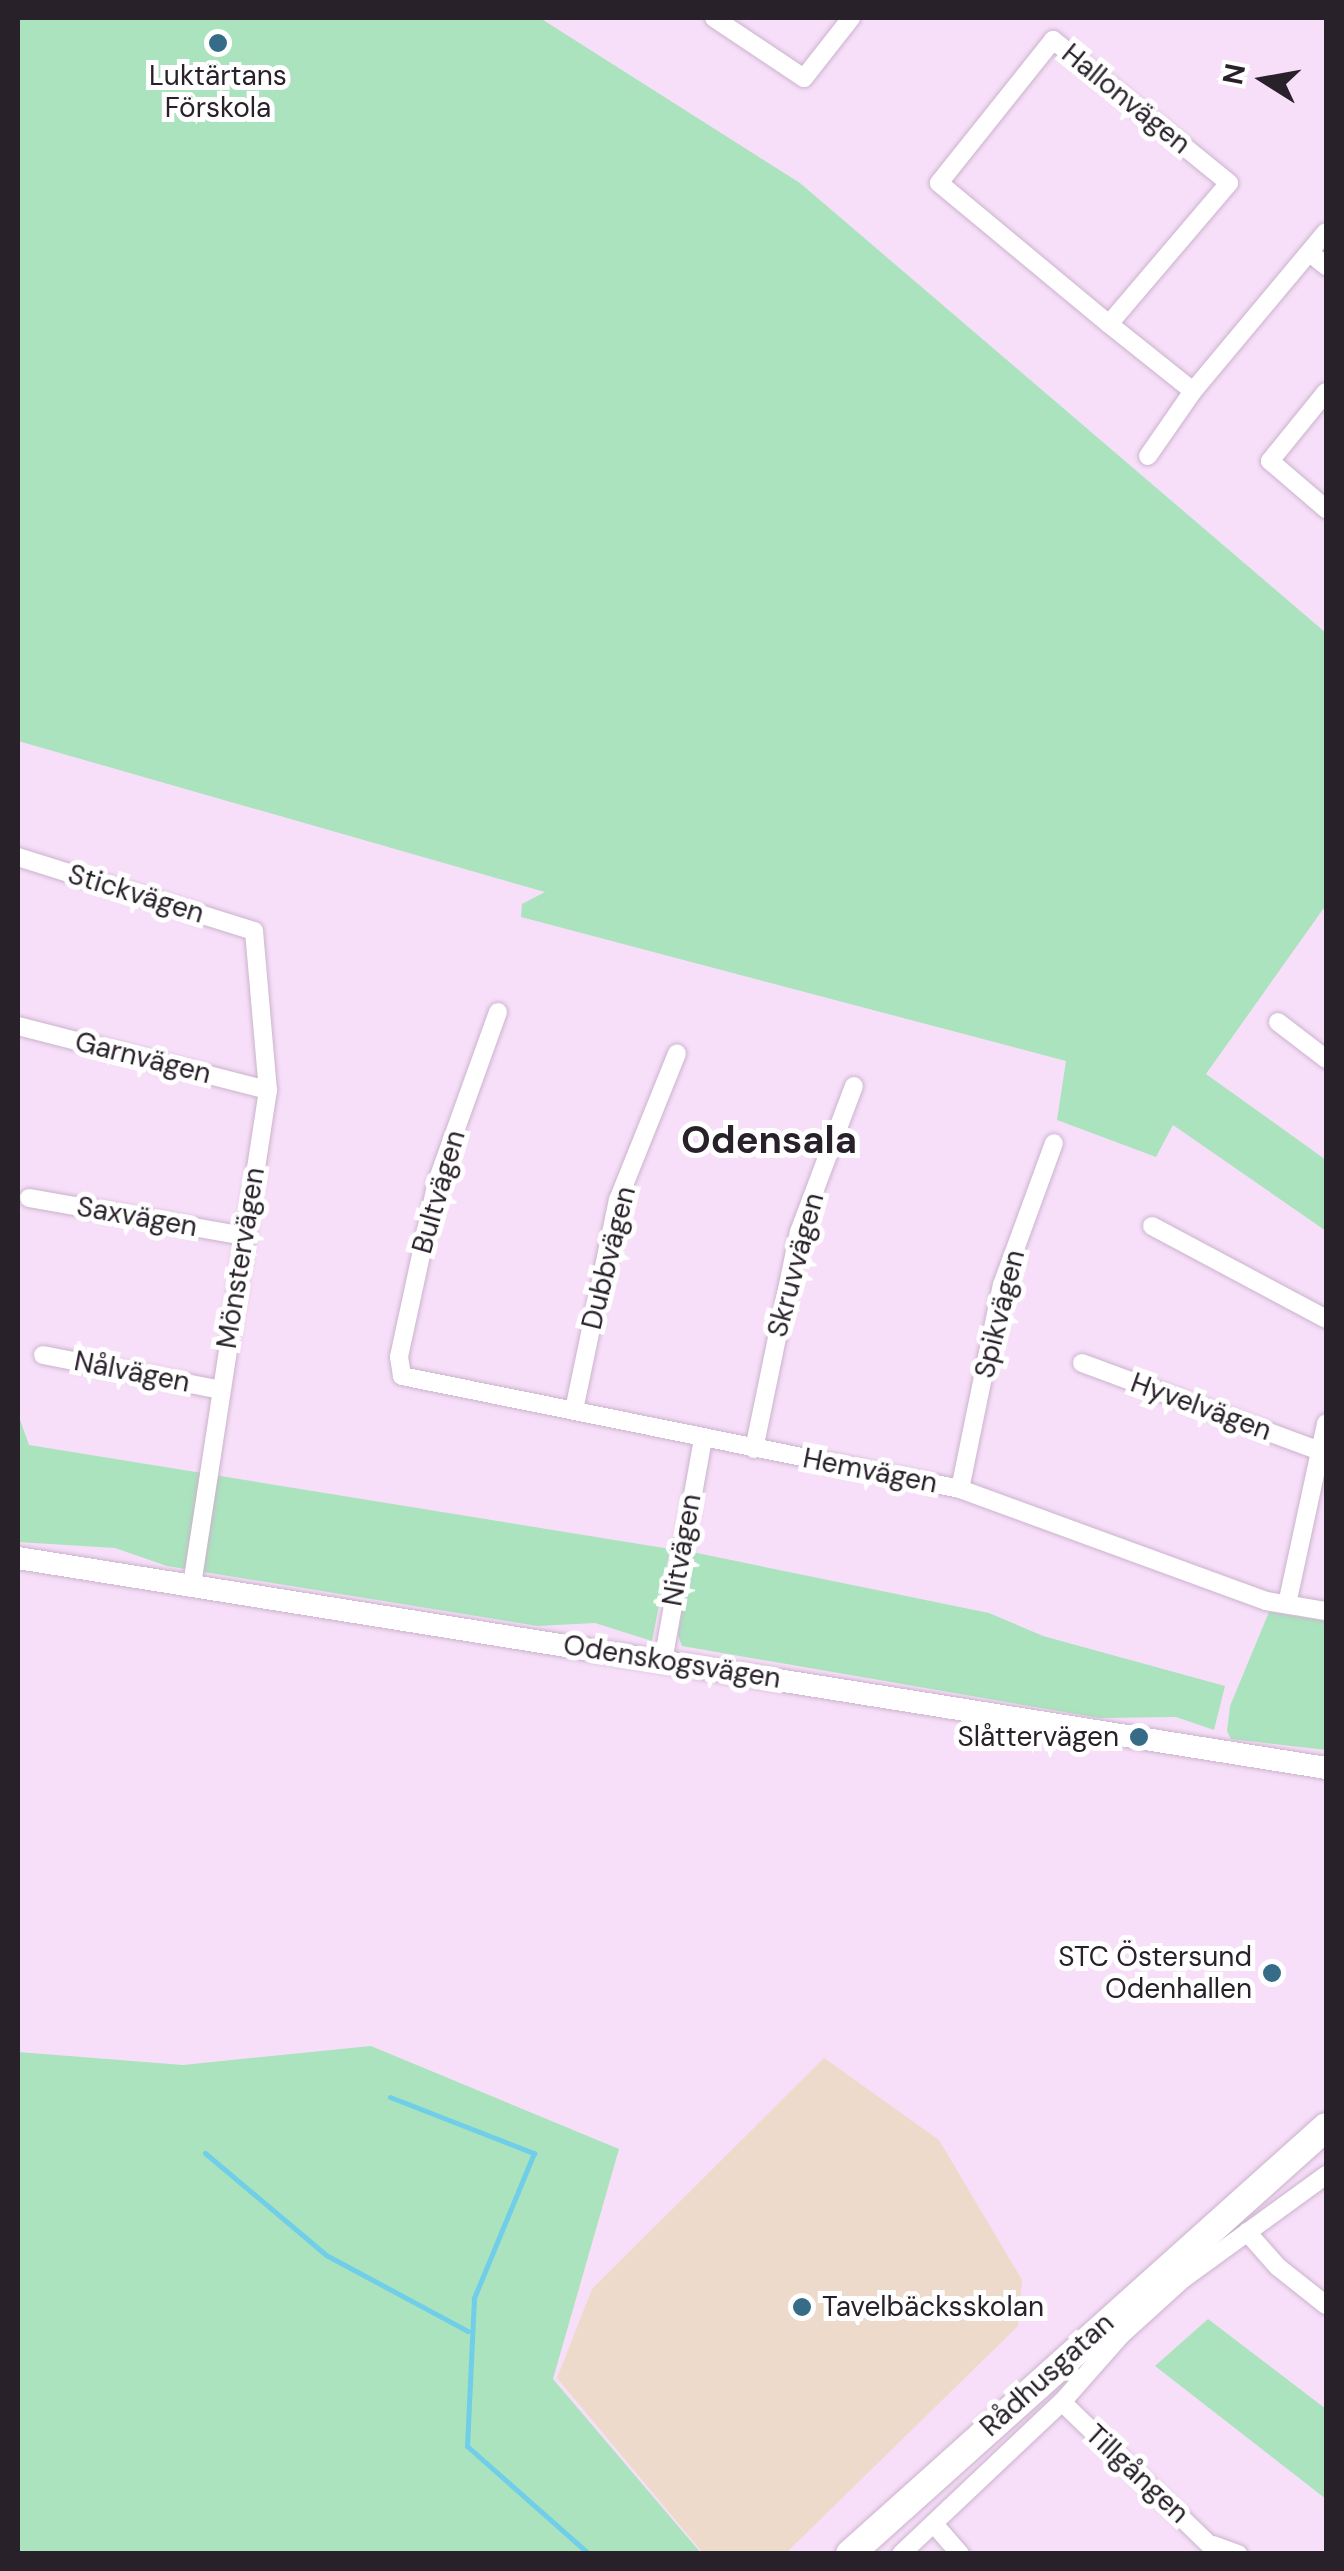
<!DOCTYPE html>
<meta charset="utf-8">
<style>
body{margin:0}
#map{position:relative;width:1344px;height:2571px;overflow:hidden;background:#f7dff9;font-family:"DM Sans",sans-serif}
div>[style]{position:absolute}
.education>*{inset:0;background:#eedacb}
.green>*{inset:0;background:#abe3be}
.stream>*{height:5px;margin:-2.5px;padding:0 2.5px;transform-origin:2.5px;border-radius:2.5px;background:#70cee9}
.roads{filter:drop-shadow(0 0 2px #cbb3cd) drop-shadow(0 0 2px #cbb3cd)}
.minor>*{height:18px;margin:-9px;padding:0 9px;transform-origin:9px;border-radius:9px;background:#fff}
.tertiary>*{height:22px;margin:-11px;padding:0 11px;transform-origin:11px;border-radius:11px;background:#fff}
.secondary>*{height:28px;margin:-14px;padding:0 14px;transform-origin:14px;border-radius:14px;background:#fff}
.dots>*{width:28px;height:28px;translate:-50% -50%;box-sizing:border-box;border:5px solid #fff;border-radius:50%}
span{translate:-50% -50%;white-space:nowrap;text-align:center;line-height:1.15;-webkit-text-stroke:10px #fff;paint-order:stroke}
.poi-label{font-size:28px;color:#29212a}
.right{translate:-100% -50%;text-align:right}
.left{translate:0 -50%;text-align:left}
.street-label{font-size:28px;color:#29212a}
.district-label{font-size:38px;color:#29212a;font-weight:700}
.frame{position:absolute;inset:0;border:20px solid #29212a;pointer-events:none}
.north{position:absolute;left:1214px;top:30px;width:100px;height:100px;-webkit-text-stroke:8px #fff;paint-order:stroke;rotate:281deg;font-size:28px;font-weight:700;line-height:40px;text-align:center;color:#29212a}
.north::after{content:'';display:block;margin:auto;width:35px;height:45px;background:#29212a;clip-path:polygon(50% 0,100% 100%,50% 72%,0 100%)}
</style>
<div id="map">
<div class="education">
<i style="clip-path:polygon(824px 2058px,939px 2140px,1022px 2280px,1018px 2326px,786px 2553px,703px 2553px,557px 2378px,592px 2289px)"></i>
</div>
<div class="green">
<i style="clip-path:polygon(18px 18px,540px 18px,800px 183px,1326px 633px,1326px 905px,1206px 1074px,1326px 1160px,1326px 1231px,1173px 1125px,1156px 1157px,1057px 1120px,1066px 1061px,521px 917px,522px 904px,545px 892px,18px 741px)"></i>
<i style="clip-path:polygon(18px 1414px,29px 1445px,670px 1549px,652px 1641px,595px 1623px,538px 1626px,167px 1566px,115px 1548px,18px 1542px)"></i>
<i style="clip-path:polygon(692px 1552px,989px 1613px,1043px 1636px,1225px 1686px,1214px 1730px,1176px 1717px,1099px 1718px,682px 1646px,678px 1635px)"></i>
<i style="clip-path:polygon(1269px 1612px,1326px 1621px,1326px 1750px,1231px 1739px,1227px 1731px,1230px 1706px)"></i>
<i style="clip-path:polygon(371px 2046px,619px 2149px,553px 2379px,701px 2553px,18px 2553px,18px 2052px,183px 2065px)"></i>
<i style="clip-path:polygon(1208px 2319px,1326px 2409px,1326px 2499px,1155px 2366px)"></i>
</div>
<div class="stream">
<i style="left:390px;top:2097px;width:155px;rotate:21.3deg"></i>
<i style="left:534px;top:2153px;width:157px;rotate:112.5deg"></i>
<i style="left:474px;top:2298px;width:148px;rotate:92.7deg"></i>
<i style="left:467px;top:2446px;width:163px;rotate:41.5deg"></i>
<i style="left:205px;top:2153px;width:158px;rotate:40.1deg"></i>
<i style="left:326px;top:2255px;width:161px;rotate:28.2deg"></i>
</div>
<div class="roads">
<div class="minor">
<i style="left:714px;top:18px;width:108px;rotate:33.7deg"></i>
<i style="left:804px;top:78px;width:76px;rotate:-51.9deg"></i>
<i style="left:1310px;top:253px;width:21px;rotate:39deg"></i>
<i style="left:1109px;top:324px;width:185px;rotate:-49.6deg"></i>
<i style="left:1229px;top:183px;width:227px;rotate:-140.9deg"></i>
<i style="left:1053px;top:40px;width:183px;rotate:128.6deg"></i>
<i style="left:939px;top:183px;width:221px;rotate:39.7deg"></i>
<i style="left:1109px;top:324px;width:107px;rotate:38.6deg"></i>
<i style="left:1326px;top:392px;width:89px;rotate:129.1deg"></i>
<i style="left:1270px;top:461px;width:74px;rotate:40.6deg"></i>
<i style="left:1148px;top:456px;width:79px;rotate:-55.3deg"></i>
<i style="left:1193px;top:391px;width:207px;rotate:-50.1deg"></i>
<i style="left:18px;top:857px;width:247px;rotate:17.4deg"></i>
<i style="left:254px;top:931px;width:160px;rotate:85deg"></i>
<i style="left:268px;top:1090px;width:501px;rotate:98.73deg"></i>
<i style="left:498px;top:1012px;width:180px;rotate:109.8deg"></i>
<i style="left:437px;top:1181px;width:180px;rotate:102.2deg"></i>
<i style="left:399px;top:1357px;width:19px;rotate:81deg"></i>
<i style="left:402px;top:1376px;width:569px;rotate:11.45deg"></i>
<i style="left:960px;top:1489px;width:326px;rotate:20.1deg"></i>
<i style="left:1266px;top:1601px;width:61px;rotate:9.5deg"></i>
<i style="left:1278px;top:1022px;width:61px;rotate:37.6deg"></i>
<i style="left:18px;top:1026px;width:258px;rotate:14.4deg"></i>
<i style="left:29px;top:1198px;width:219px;rotate:10deg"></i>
<i style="left:1152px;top:1226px;width:197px;rotate:28.1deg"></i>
<i style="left:43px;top:1355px;width:181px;rotate:11.1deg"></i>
<i style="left:1082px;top:1363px;width:254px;rotate:20.3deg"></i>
<i style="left:574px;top:1410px;width:215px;rotate:-78.2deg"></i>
<i style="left:618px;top:1200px;width:158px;rotate:-68.1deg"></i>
<i style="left:754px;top:1449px;width:222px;rotate:-78.3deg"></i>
<i style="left:799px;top:1232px;width:156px;rotate:-69.4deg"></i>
<i style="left:960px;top:1489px;width:208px;rotate:-78.4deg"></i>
<i style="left:1002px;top:1285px;width:151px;rotate:-69.9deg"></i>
<i style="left:1287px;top:1604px;width:185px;rotate:-77.8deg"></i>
<i style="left:663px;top:1661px;width:227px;rotate:-79.8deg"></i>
<i style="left:1247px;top:2232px;width:47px;rotate:48.5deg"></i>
<i style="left:1278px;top:2267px;width:61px;rotate:38.4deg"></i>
<i style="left:1062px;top:2402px;width:219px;rotate:44.1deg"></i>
<i style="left:934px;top:2524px;width:40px;rotate:49deg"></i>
<i style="left:1213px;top:2545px;width:27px;rotate:20deg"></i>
<i style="left:901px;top:2554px;width:221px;rotate:-43.4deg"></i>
<i style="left:1062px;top:2402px;width:89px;rotate:-48.6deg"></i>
<i style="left:1121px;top:2335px;width:84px;rotate:-42.1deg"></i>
<i style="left:1183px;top:2279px;width:177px;rotate:-36deg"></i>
</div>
<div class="tertiary">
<i style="left:18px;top:1558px;width:1325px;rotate:9.12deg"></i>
</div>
<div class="secondary">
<i style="left:850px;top:2554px;width:639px;rotate:-41.89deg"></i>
</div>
</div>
<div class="dots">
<i style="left:218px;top:43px;background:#376c88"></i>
<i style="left:1139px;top:1737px;background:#376c88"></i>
<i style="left:1272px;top:1973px;background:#376c88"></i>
<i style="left:802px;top:2307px;background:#376c88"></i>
</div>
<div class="poi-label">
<span style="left:218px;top:92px">Luktärtans<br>Förskola</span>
<span class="right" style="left:1119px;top:1737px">Slåttervägen</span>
<span class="right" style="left:1252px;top:1973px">STC Östersund<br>Odenhallen</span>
<span class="left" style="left:822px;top:2307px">Tavelbäcksskolan</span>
</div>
<div class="street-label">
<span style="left:1126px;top:99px;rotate:39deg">Hallonvägen</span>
<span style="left:136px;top:894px;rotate:17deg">Stickvägen</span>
<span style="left:143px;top:1058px;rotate:14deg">Garnvägen</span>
<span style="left:439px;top:1192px;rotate:-74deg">Bultvägen</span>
<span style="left:137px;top:1217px;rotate:10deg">Saxvägen</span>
<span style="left:241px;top:1258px;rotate:-81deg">Mönstervägen</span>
<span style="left:609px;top:1258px;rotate:-76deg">Dubbvägen</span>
<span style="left:796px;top:1265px;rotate:-75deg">Skruvvägen</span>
<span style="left:1000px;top:1314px;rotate:-76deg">Spikvägen</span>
<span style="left:132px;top:1372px;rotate:11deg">Nålvägen</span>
<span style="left:1201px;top:1407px;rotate:20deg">Hyvelvägen</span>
<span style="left:870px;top:1471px;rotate:11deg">Hemvägen</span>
<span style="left:682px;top:1550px;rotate:-80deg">Nitvägen</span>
<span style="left:672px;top:1662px;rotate:9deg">Odenskogsvägen</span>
<span style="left:1047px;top:2375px;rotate:-42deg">Rådhusgatan</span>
<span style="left:1137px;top:2474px;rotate:43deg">Tillgången</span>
</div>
<div class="district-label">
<span style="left:769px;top:1141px">Odensala</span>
</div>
<div class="frame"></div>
<div class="north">N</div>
</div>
